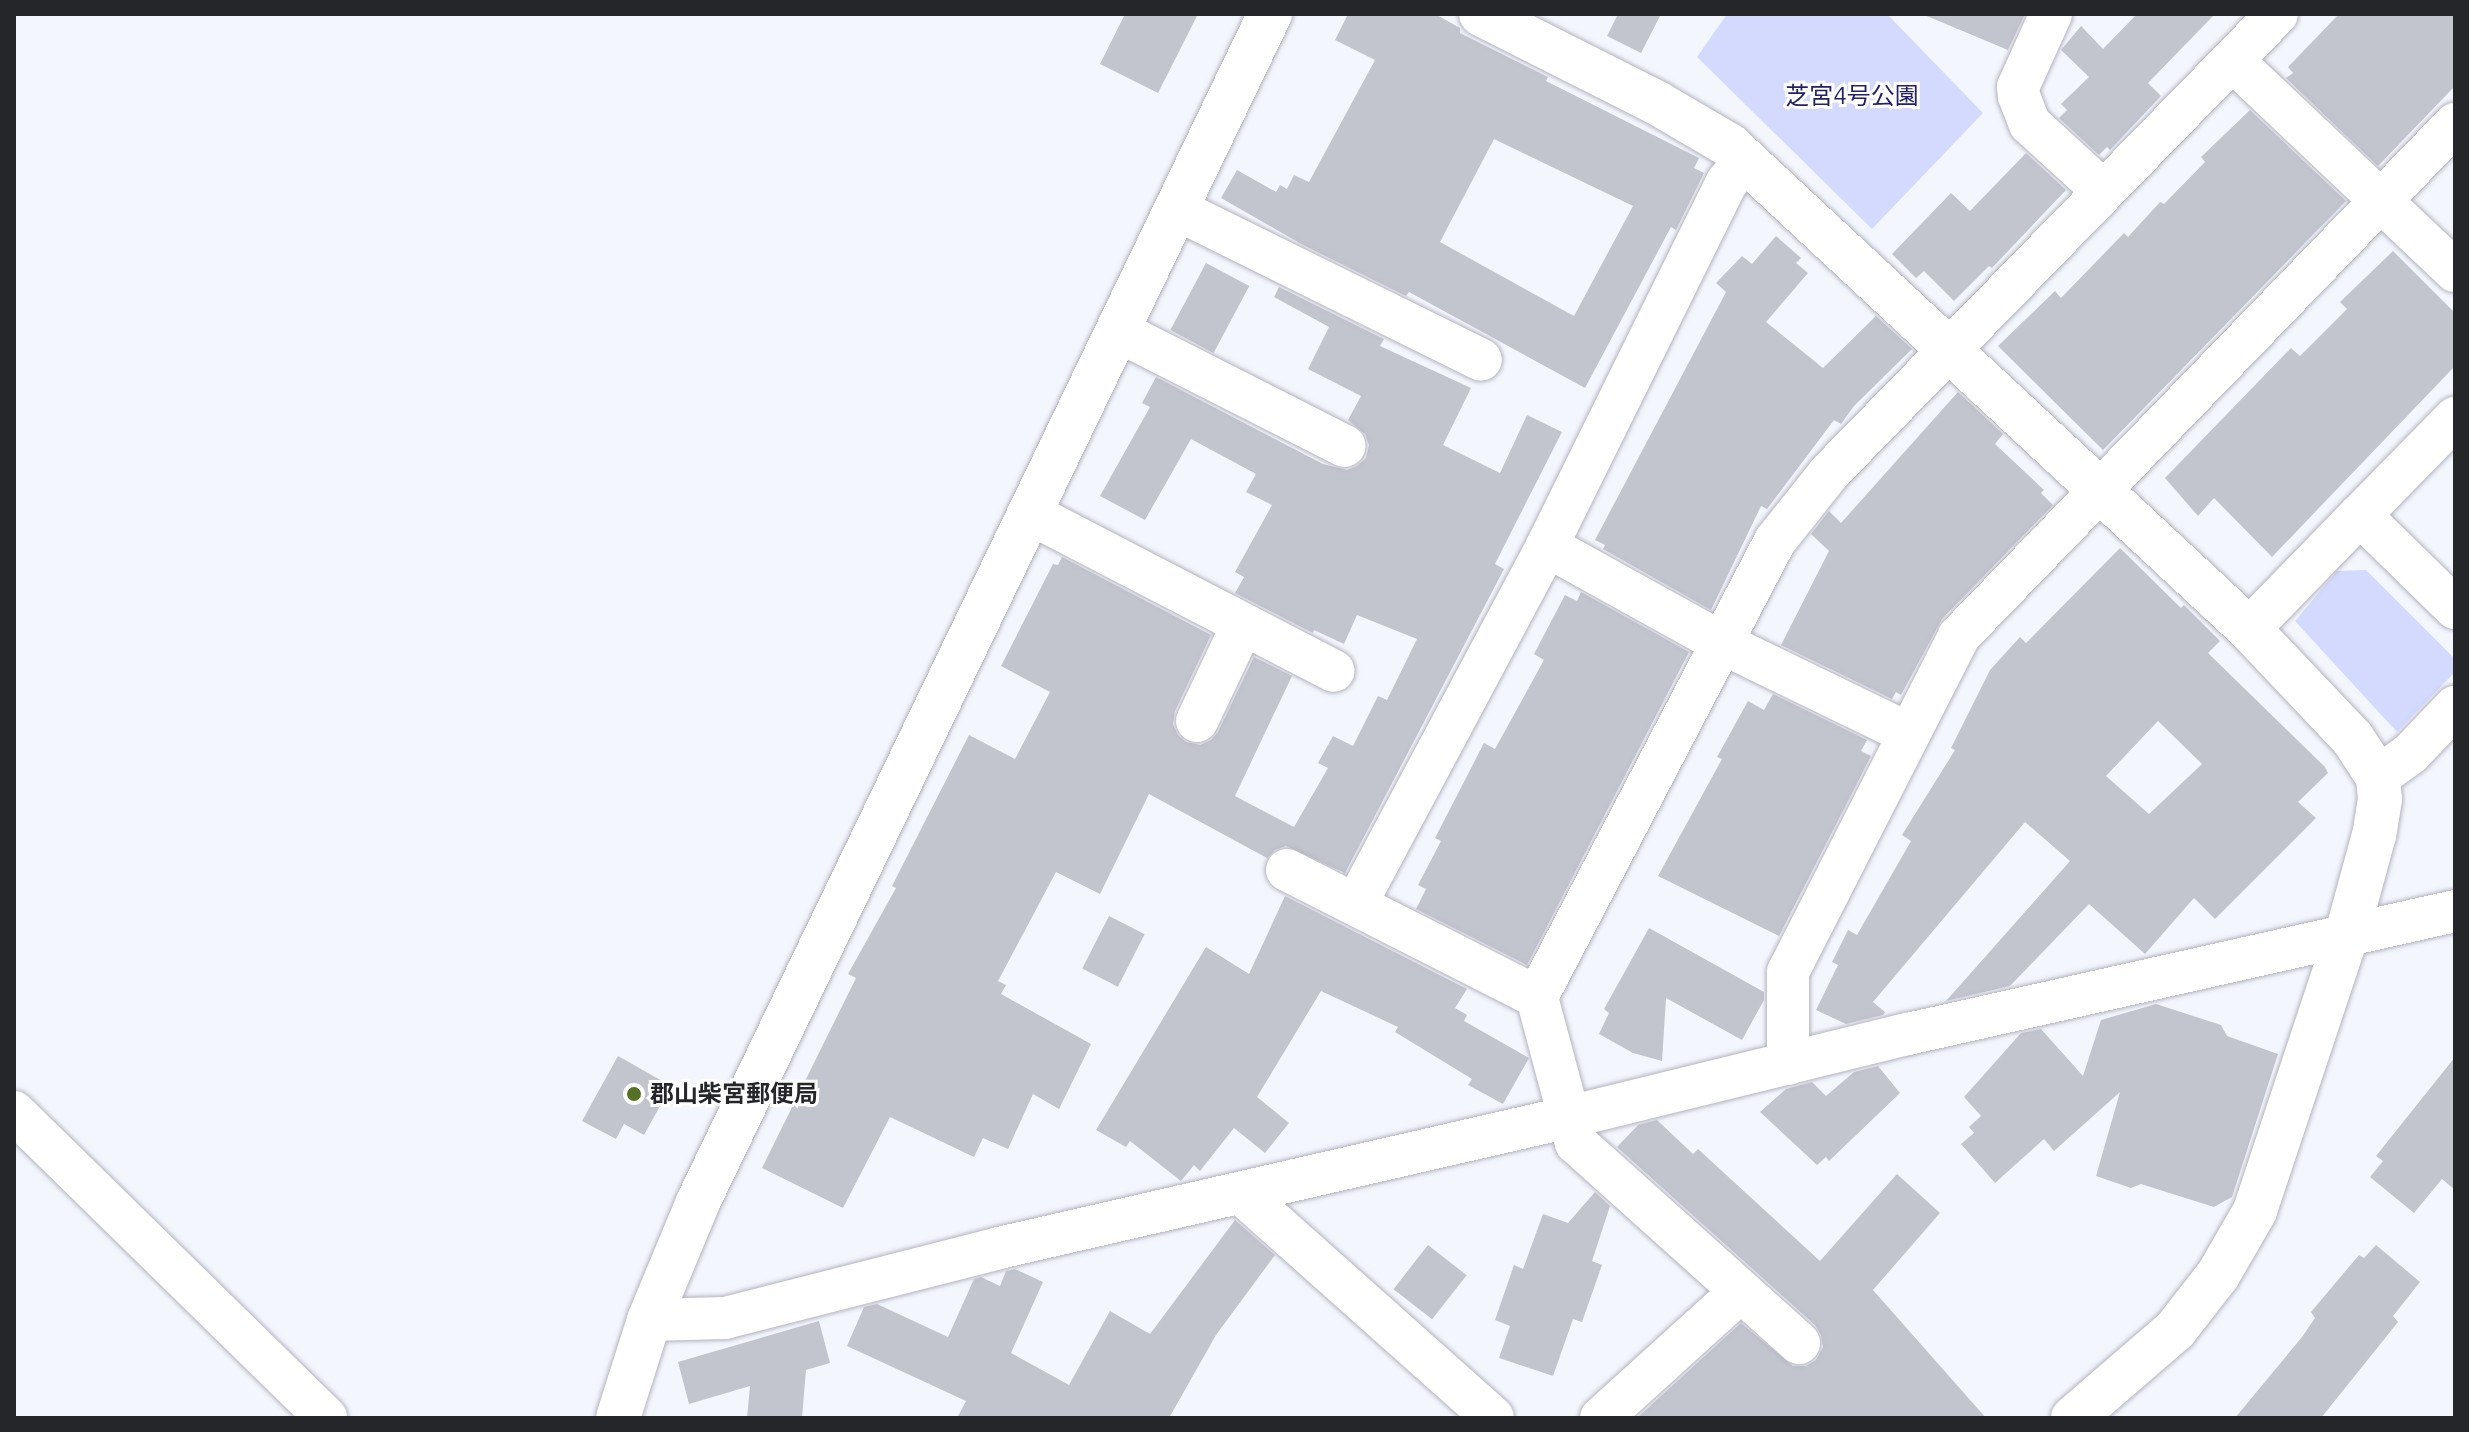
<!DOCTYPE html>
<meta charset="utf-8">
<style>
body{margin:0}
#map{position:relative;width:2469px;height:1432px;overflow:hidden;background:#f4f6fe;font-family:Ubuntu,"Noto Sans JP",sans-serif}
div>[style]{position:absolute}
.green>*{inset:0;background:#d4dafe}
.building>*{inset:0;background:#c2c4ce;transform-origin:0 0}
.roads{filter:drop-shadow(0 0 2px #b2b3bd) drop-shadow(0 0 2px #b2b3bd)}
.minor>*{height:42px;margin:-21px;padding:0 21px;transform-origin:21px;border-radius:21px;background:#fff}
.tertiary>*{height:44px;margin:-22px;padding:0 22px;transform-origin:22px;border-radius:22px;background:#fff}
.dots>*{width:22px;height:22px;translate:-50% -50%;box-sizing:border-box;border:4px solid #fff;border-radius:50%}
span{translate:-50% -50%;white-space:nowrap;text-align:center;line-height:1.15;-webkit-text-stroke:6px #fff;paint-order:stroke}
.park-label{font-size:24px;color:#222167}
.poi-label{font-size:24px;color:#25262a;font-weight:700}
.left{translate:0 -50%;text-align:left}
.frame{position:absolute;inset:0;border:16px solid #25262a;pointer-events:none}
</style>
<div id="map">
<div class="green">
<i style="clip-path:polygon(1727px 14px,1887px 14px,1983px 113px,1872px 229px,1697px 57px)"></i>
<i style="clip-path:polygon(2366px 570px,2455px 659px,2455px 672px,2397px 732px,2295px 621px,2337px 571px)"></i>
</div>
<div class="building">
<i style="clip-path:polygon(1125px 14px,1198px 14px,1158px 93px,1100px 64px)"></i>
<i style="clip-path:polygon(evenodd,1348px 14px,1435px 14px,1460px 28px,1460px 33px,1548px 77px,1546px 81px,1699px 158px,1694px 168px,1704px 173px,1676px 230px,1671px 227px,1585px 388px,1409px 292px,1406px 296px,1303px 245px,1221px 198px,1237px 170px,1276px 192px,1280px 185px,1287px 189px,1294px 175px,1309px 182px,1375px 60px,1335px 40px,1348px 14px,1494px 139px,1633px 206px,1574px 316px,1440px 242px,1494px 139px)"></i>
<i style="clip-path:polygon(1618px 14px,1661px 14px,1641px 53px,1607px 36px)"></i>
<i style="clip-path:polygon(1922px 14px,2025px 14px,2008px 50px)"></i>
<i style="clip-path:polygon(2137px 14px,2215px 14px,2148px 83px,2161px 96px,2110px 150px,2107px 147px,2099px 155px,2059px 118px,2067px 110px,2061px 104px,2089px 77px,2061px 50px,2081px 26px,2103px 49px)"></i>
<i style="clip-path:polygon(2339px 14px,2455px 14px,2455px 86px,2378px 166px,2286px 78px,2293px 73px,2288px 67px)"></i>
<i style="clip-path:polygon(2250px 110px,2346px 201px,2103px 450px,1998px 346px,2055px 291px,2061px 298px,2124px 233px,2128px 237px,2160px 202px,2164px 204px,2205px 162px,2201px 157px)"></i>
<i style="clip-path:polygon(2026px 153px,2066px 190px,1992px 268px,1989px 266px,1954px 301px,1924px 271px,1916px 278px,1892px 254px,1951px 193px,1970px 211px)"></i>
<i style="clip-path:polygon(1776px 236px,1801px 258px,1796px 263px,1808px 273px,1766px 322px,1823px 368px,1876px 316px,1912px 349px,1854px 406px,1841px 424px,1834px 420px,1767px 509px,1761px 506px,1711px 610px,1603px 549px,1605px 545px,1595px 540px,1726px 292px,1716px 283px,1742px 256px,1752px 264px)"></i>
<i style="clip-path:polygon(2393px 251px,2455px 313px,2455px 366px,2272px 557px,2214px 498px,2198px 516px,2165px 478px,2291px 348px,2300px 356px,2347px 309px,2340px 302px)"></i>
<i style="left:1206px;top:263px;width:49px;height:76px;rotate:28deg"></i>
<i style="clip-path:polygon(1279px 287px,1384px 339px,1380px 346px,1471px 388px,1443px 445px,1500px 473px,1527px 415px,1562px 432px,1495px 564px,1504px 569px,1345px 873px,1286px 846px,1275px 850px,1267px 858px,1149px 794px,1100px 894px,1056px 872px,998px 981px,1006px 985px,1001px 994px,1091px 1044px,1059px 1109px,1033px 1094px,1008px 1149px,983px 1138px,974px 1157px,890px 1117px,843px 1208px,762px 1168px,856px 978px,848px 974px,896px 888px,892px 886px,969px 735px,1015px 759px,1050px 692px,1001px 666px,1053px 564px,1058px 565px,1062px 557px,1211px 635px,1175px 711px,1173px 724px,1178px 735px,1186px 742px,1200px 745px,1211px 740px,1218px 732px,1254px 657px,1292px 676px,1235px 796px,1294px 827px,1328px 768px,1318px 763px,1333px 736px,1353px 746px,1378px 696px,1387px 700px,1417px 639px,1357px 615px,1344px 644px,1314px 630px,1313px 633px,1235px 593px,1244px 577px,1235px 572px,1272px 505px,1246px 492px,1256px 474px,1191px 439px,1145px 520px,1100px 496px,1150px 407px,1142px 403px,1156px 377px,1323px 464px,1347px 470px,1357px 466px,1366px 458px,1369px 445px,1365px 434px,1348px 420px,1361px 396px,1308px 369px,1329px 327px,1274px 297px)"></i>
<i style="clip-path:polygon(1958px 392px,2003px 434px,1995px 444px,2044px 490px,2041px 493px,2053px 505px,1942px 619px,1901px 695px,1896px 692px,1892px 699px,1781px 645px,1829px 551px,1811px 534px,1829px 511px,1841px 523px)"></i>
<i style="clip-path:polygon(evenodd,2120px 548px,2181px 608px,2184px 605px,2220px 641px,2208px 653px,2325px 767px,2328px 773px,2298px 802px,2316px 818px,2215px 919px,2194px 898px,2145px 954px,2089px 904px,2010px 986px,1946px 1001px,2070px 861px,2025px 822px,1873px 1002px,1885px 1012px,1883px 1015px,1846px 1024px,1816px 1010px,1838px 965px,1832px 962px,1848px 930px,1857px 935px,1911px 841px,1902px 835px,1955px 750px,1951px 748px,1990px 670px,2020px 637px,2026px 643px,2120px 548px,2158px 721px,2202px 764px,2149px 814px,2106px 776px,2158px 721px)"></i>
<i style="clip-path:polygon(1581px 592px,1689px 652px,1527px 965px,1416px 909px,1426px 889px,1418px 885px,1441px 841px,1435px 838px,1484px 743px,1495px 749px,1544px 660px,1534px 654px,1565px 595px,1577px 601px)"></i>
<i style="clip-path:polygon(1773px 694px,1867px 740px,1861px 751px,1871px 756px,1779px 936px,1658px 876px,1722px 759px,1717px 757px,1748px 701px,1764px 710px)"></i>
<i style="clip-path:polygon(1285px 896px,1467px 989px,1455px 1008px,1467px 1015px,1464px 1021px,1529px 1058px,1503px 1104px,1468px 1085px,1472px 1079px,1395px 1032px,1398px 1027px,1321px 991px,1257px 1097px,1289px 1123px,1265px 1153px,1234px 1128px,1200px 1171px,1194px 1165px,1181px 1181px,1130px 1141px,1126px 1147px,1096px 1130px,1206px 947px,1249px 974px)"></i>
<i style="left:1109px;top:916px;width:40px;height:59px;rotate:27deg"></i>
<i style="clip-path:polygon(1649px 928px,1764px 992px,1764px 1000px,1742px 1040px,1666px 998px,1662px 1061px,1633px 1053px,1599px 1034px,1609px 1013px,1604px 1009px)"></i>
<i style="clip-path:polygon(2156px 1004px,2221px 1025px,2227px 1036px,2278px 1054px,2232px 1197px,2214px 1207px,2141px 1184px,2131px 1188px,2096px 1176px,2120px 1092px,2054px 1151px,2044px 1139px,1995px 1183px,1961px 1144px,1974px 1133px,1969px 1127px,1981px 1116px,1964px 1097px,2021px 1033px,2041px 1029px,2083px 1076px,2101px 1020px)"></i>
<i style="clip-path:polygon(618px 1056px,671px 1086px,644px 1135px,624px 1124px,616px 1139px,582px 1121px)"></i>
<i style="clip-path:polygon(2455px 1057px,2455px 1190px,2442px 1179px,2414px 1213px,2370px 1177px,2383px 1161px,2376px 1156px)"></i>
<i style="clip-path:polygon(1878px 1066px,1900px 1093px,1829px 1161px,1826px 1157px,1817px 1165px,1760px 1112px,1786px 1089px,1812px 1082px,1826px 1096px,1854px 1072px)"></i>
<i style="clip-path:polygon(1657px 1120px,1693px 1154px,1698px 1149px,1820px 1261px,1897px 1174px,1940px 1213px,1873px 1290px,1986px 1418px,1637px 1418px,1741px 1323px,1793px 1366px,1806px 1366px,1816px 1360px,1823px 1347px,1821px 1335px,1815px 1325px,1617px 1147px,1638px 1125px)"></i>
<i style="clip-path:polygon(1595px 1192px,1610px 1206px,1592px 1261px,1602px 1265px,1582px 1322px,1573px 1319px,1553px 1376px,1499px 1358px,1510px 1326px,1495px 1320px,1514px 1265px,1523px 1269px,1543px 1214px,1568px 1223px)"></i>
<i style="clip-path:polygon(1235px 1220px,1275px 1255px,1216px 1335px,1169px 1418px,957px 1418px,966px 1401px,847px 1346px,864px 1307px,877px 1304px,948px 1337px,974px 1279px,981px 1277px,1000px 1286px,1006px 1271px,1015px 1269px,1043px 1282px,1011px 1353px,1069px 1385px,1110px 1311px,1150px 1334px)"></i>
<i style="left:1428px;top:1245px;width:49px;height:56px;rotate:38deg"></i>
<i style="clip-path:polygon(2376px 1245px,2420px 1282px,2393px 1316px,2398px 1322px,2321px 1418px,2235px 1418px,2302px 1337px,2315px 1318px,2311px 1312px,2359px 1255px,2364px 1258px)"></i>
<i style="clip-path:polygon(819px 1321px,830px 1363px,806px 1370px,802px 1418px,747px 1418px,750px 1386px,689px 1404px,678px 1362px)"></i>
</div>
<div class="roads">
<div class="minor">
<i style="left:2051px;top:14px;width:80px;rotate:114.3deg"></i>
<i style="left:2018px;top:87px;width:9px;rotate:84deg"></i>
<i style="left:2019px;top:96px;width:30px;rotate:69deg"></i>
<i style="left:2030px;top:124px;width:99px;rotate:42.5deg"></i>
<i style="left:2233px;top:61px;width:306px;rotate:43.4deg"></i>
<i style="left:1176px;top:209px;width:340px;rotate:26.3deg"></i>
<i style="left:1118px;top:331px;width:254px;rotate:26.9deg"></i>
<i style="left:1029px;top:513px;width:343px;rotate:27.4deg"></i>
<i style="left:2360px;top:515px;width:136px;rotate:-45.6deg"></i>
<i style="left:1547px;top:546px;width:200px;rotate:29deg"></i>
<i style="left:1722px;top:643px;width:206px;rotate:25.9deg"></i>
<i style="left:2249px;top:629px;width:159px;rotate:-45.8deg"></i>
<i style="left:2360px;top:515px;width:133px;rotate:44.4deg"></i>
<i style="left:1197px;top:721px;width:107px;rotate:-64.6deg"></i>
<i style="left:2378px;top:777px;width:41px;rotate:-36deg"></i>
<i style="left:2411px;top:753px;width:64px;rotate:-46.3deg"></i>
<i style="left:1287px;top:870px;width:280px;rotate:26.9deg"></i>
<i style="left:1356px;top:904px;width:406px;rotate:-61.9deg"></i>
<i style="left:1547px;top:546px;width:406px;rotate:-63.7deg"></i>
<i style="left:1727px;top:182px;width:29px;rotate:-49deg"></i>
<i style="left:1788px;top:1064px;width:92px;rotate:-90deg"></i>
<i style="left:1788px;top:972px;width:377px;rotate:-63deg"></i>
<i style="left:1959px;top:636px;width:713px;rotate:-45.91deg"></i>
<i style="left:14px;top:1112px;width:437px;rotate:44.4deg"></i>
<i style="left:1242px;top:1194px;width:336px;rotate:41.7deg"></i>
<i style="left:649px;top:1320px;width:76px;rotate:-1.5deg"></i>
<i style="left:725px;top:1318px;width:283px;rotate:-14.3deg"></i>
<i style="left:999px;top:1248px;width:585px;rotate:-12.94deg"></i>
<i style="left:1569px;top:1117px;width:349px;rotate:-13.8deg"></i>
<i style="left:1908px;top:1034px;width:561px;rotate:-12.67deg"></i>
<i style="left:1799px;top:1343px;width:300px;rotate:-138.1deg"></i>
<i style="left:1576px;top:1143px;width:151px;rotate:-105deg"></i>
<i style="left:1537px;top:997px;width:514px;rotate:-62.44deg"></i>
<i style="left:1775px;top:541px;width:87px;rotate:-51.5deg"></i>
<i style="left:1829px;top:473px;width:641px;rotate:-45.69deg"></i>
<i style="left:1601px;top:1418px;width:188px;rotate:-42.2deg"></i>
</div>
<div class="tertiary">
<i style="left:1481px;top:14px;width:199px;rotate:26.8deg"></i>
<i style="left:1659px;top:104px;width:81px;rotate:30.4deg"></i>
<i style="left:1729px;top:145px;width:710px;rotate:42.95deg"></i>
<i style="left:2249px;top:629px;width:151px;rotate:46.6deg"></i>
<i style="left:2353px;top:739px;width:45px;rotate:56.7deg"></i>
<i style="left:2378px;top:777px;width:22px;rotate:85deg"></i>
<i style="left:2380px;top:799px;width:36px;rotate:99deg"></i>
<i style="left:2374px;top:835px;width:103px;rotate:105.3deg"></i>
<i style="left:2347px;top:934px;width:292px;rotate:108.4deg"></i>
<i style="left:2255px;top:1211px;width:74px;rotate:120deg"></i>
<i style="left:2218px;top:1275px;width:70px;rotate:128deg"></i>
<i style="left:2175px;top:1330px;width:135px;rotate:139.2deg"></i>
<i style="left:618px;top:1418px;width:103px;rotate:-72.4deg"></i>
<i style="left:649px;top:1320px;width:128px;rotate:-67.4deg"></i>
<i style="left:698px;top:1202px;width:1319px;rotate:-64.29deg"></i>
</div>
</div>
<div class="dots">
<i style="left:634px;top:1094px;background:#547125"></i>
</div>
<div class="park-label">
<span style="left:1852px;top:96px">芝宮4号公園</span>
</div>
<div class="poi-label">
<span class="left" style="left:650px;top:1094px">郡山柴宮郵便局</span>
</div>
<div class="frame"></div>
</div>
